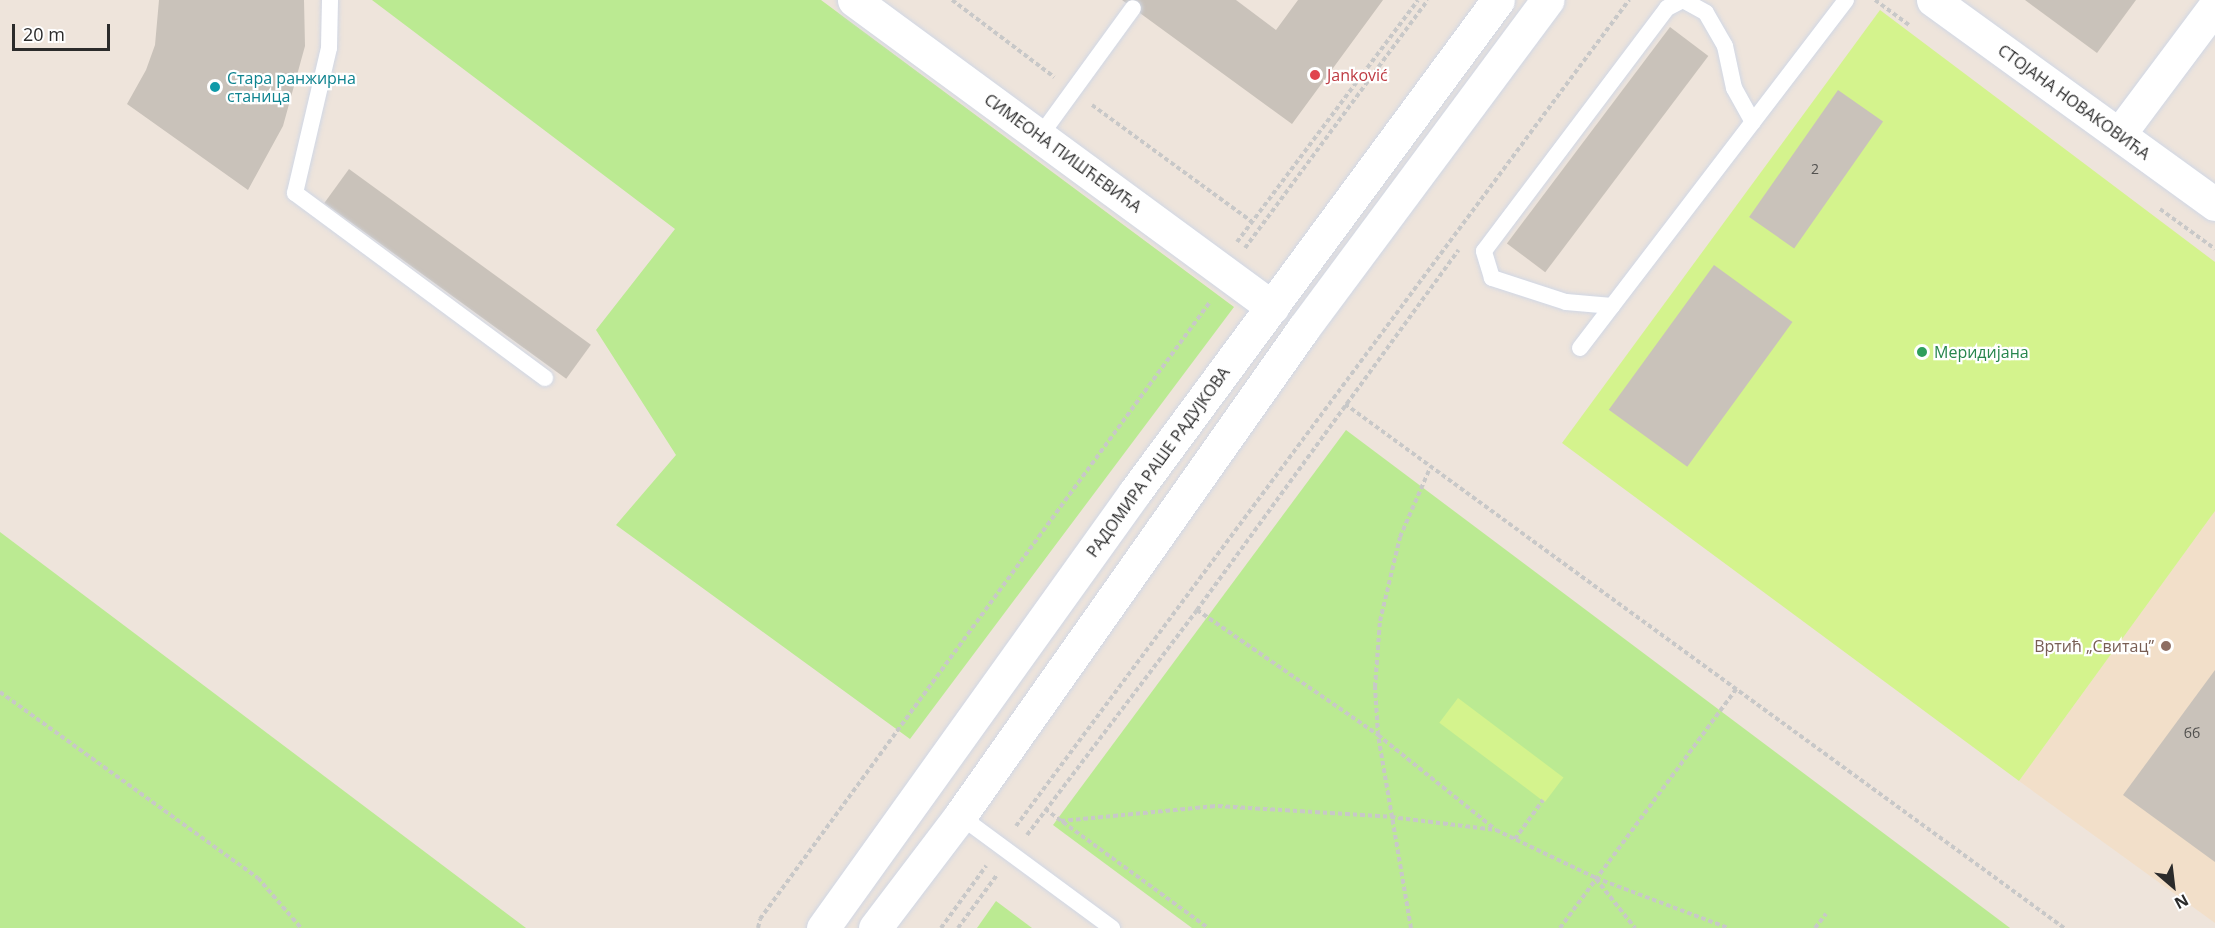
<!DOCTYPE html>
<meta charset="utf-8">
<style>
body{margin:0}
#map{position:relative;width:2215px;height:928px;overflow:hidden;background:#eee4db;font-family:"Open Sans",sans-serif}
div>[style]{position:absolute}
.education>*{inset:0;background:#f2dfc9}
.green>*{inset:0;background:#bbea92}
.pitch>*{inset:0;background:#d4f38d;transform-origin:0 0}
.building>*{inset:0;background:#c9c2ba;transform-origin:0 0}
.path>*{height:4px;margin-top:-2px;transform-origin:0;background:repeating-linear-gradient(90deg,#c8c8c8 0 4.5px,transparent 0 7.5px)}
.roads{filter:drop-shadow(0 0 2px #d0d7e5) drop-shadow(0 0 2px #d0d7e5)}
.lane>*{height:16px;margin:-8px;padding:0 8px;transform-origin:8px;border-radius:8px;background:#fff}
.street>*{height:33px;margin:-16.5px;padding:0 16.5px;transform-origin:16.5px;border-radius:16.5px;background:#fff}
.secondary>*{height:33px;margin:-16.5px;padding:0 16.5px;transform-origin:16.5px;border-radius:16.5px;background:#fff}
.dots>*{width:16px;height:16px;translate:-50% -50%;box-sizing:border-box;border:3px solid #fff;border-radius:50%}
span{translate:-50% -50%;white-space:nowrap;text-align:center;line-height:1.15;-webkit-text-stroke:4.5px #fff;paint-order:stroke}
.number-label{font-size:14px;color:#52514f}
.number-label span{-webkit-text-stroke-width:0}
.health-label{font-size:16px;color:#be3a42}
.left{translate:0 -50%;text-align:left}
.culture-label{font-size:16px;color:#0d838f}
.street-label{font-size:16px;color:#2b2b2b}
.leisure-label{font-size:16px;color:#27864d}
.education-label{font-size:16px;color:#785e54}
.right{translate:-100% -50%;text-align:right}
.north{position:absolute;left:2143px;top:856px;width:60px;height:60px;-webkit-text-stroke:4px #fff;paint-order:stroke;rotate:152deg;font-size:16px;font-weight:700;line-height:24px;text-align:center;color:#2b2b2b}
.north::after{content:'';display:block;margin:auto;width:21px;height:27px;background:#2b2b2b;clip-path:polygon(50% 0,100% 100%,50% 72%,0 100%)}
.scale{position:absolute;left:12px;top:24px;width:98px;height:27px;box-sizing:border-box;border:3px solid #2b2b2b;border-top:0;padding-left:8px;font-size:18px;line-height:21px;white-space:nowrap;color:#2b2b2b;-webkit-text-stroke:4px #fff;paint-order:stroke}
</style>
<div id="map">
<div class="education">
<i style="clip-path:polygon(2215px 511px,2215px 923px,2019px 781px)"></i>
</div>
<div class="green">
<i style="clip-path:polygon(372px 0,821px 0,1234px 307px,910px 739px,616px 525px,676px 455px,596px 330px,675px 229px)"></i>
<i style="clip-path:polygon(1346px 430px,2010px 928px,1192px 928px,1053px 825px)"></i>
<i style="clip-path:polygon(0 532px,526px 928px,0 928px)"></i>
<i style="clip-path:polygon(996px 901px,1032px 928px,977px 928px)"></i>
</div>
<div class="pitch">
<i style="clip-path:polygon(1880px 10px,2215px 262px,2215px 511px,2019px 781px,1562px 443px)"></i>
<i style="left:1458px;top:698px;width:132px;height:31px;rotate:37deg"></i>
</div>
<div class="building">
<i style="clip-path:polygon(159px 0,304px 0,305px 46px,283px 126px,248px 190px,127px 104px,146px 70px,155px 45px)"></i>
<i style="clip-path:polygon(1122px 0,1236px 0,1276px 30px,1298px 0,1383px 0,1292px 124px)"></i>
<i style="clip-path:polygon(2025px 0,2136px 0,2097px 53px)"></i>
<i style="left:1670px;top:27px;width:48px;height:271px;rotate:37deg"></i>
<i style="left:1838px;top:90px;width:55px;height:155px;rotate:35deg"></i>
<i style="left:349px;top:169px;width:299px;height:42px;rotate:36deg"></i>
<i style="left:1714px;top:265px;width:97px;height:179px;rotate:36deg"></i>
<i style="clip-path:polygon(2215px 670px,2215px 862px,2123px 795px)"></i>
</div>
<div class="path">
<i style="left:952px;top:0;width:128px;rotate:37deg"></i>
<i style="left:1875px;top:0;width:42px;rotate:36.3deg"></i>
<i style="left:1092px;top:105px;width:197px;rotate:36.1deg"></i>
<i style="left:2160px;top:209px;width:68px;rotate:36deg"></i>
<i style="left:1237px;top:242px;width:302px;rotate:-53.2deg"></i>
<i style="left:1245px;top:248px;width:308px;rotate:-53.6deg"></i>
<i style="left:1345px;top:404px;width:890px;rotate:36.08deg"></i>
<i style="left:1197px;top:610px;width:220px;rotate:34.6deg"></i>
<i style="left:1378px;top:735px;width:150px;rotate:38.8deg"></i>
<i style="left:0;top:692px;width:318px;rotate:35.8deg"></i>
<i style="left:258px;top:878px;width:66px;rotate:49.3deg"></i>
<i style="left:1045px;top:809px;width:202px;rotate:36.1deg"></i>
<i style="left:1061px;top:821px;width:158px;rotate:-5.5deg"></i>
<i style="left:1218px;top:806px;width:173px;rotate:3.6deg"></i>
<i style="left:1391px;top:817px;width:106px;rotate:7.1deg"></i>
<i style="left:1496px;top:830px;width:111px;rotate:25.6deg"></i>
<i style="left:1596px;top:878px;width:141px;rotate:20.7deg"></i>
<i style="left:1016px;top:826px;width:1029px;rotate:-53.42deg"></i>
<i style="left:1027px;top:835px;width:282px;rotate:-52.9deg"></i>
<i style="left:1197px;top:610px;width:445px;rotate:-54deg"></i>
<i style="left:1515px;top:839px;width:48px;rotate:-54.3deg"></i>
<i style="left:1596px;top:879px;width:63px;rotate:51.5deg"></i>
<i style="left:758px;top:928px;width:9px;rotate:-77deg"></i>
<i style="left:760px;top:919px;width:764px;rotate:-53.9deg"></i>
<i style="left:941px;top:928px;width:77px;rotate:-54deg"></i>
<i style="left:958px;top:928px;width:66px;rotate:-53.7deg"></i>
<i style="left:1411px;top:928px;width:196px;rotate:-99.7deg"></i>
<i style="left:1378px;top:735px;width:48px;rotate:-93.6deg"></i>
<i style="left:1375px;top:687px;width:66px;rotate:-85.7deg"></i>
<i style="left:1380px;top:621px;width:86px;rotate:-76.6deg"></i>
<i style="left:1400px;top:537px;width:75px;rotate:-66.5deg"></i>
<i style="left:1560px;top:928px;width:297px;rotate:-53.6deg"></i>
<i style="left:1815px;top:928px;width:18px;rotate:-52deg"></i>
</div>
<div class="roads">
<div class="lane">
<i style="left:330px;top:0;width:48px;rotate:91.2deg"></i>
<i style="left:329px;top:48px;width:149px;rotate:103.2deg"></i>
<i style="left:295px;top:193px;width:311px;rotate:36.5deg"></i>
<i style="left:1040px;top:136px;width:158px;rotate:-54deg"></i>
<i style="left:1612px;top:306px;width:46px;rotate:-175deg"></i>
<i style="left:1566px;top:302px;width:78px;rotate:-162deg"></i>
<i style="left:1492px;top:278px;width:28px;rotate:-107deg"></i>
<i style="left:1484px;top:251px;width:304px;rotate:-53deg"></i>
<i style="left:1667px;top:8px;width:18px;rotate:-27deg"></i>
<i style="left:1683px;top:0;width:26px;rotate:29deg"></i>
<i style="left:1706px;top:13px;width:38px;rotate:60deg"></i>
<i style="left:1725px;top:46px;width:43px;rotate:77.9deg"></i>
<i style="left:1734px;top:88px;width:39px;rotate:61deg"></i>
<i style="left:1580px;top:348px;width:438px;rotate:-52.6deg"></i>
<i style="left:960px;top:816px;width:189px;rotate:36.4deg"></i>
</div>
<div class="street">
<i style="left:854px;top:0;width:519px;rotate:36.3deg"></i>
<i style="left:1933px;top:0;width:348px;rotate:35.9deg"></i>
<i style="left:2120px;top:133px;width:159px;rotate:-53.2deg"></i>
</div>
<div class="secondary">
<i style="left:823px;top:928px;width:536px;rotate:-54.41deg"></i>
<i style="left:1135px;top:492px;width:611px;rotate:-53.58deg"></i>
<i style="left:875px;top:928px;width:141px;rotate:-52.8deg"></i>
<i style="left:960px;top:816px;width:596px;rotate:-54.84deg"></i>
<i style="left:1303px;top:329px;width:410px;rotate:-53.4deg"></i>
</div>
</div>
<div class="dots">
<i style="left:1315px;top:75px;background:#e0444e"></i>
<i style="left:215px;top:87px;background:#0f9aa8"></i>
<i style="left:1922px;top:352px;background:#2e9e5b"></i>
<i style="left:2166px;top:646px;background:#8d6e63"></i>
</div>
<div class="number-label">
<span style="left:1815px;top:169px">2</span>
<span style="left:2192px;top:733px">бб</span>
</div>
<div class="health-label">
<span class="left" style="left:1327px;top:75px">Janković</span>
</div>
<div class="culture-label">
<span class="left" style="left:227px;top:87px">Стара ранжирна<br>станица</span>
</div>
<div class="street-label">
<span style="left:2074px;top:102px;rotate:36deg">СТОЈАНА НОВАКОВИЋА</span>
<span style="left:1063px;top:153px;rotate:36deg">СИМЕОНА ПИШЋЕВИЋА</span>
<span style="left:1158px;top:462px;rotate:-54deg">РАДОМИРА РАШЕ РАДУЈКОВА</span>
</div>
<div class="leisure-label">
<span class="left" style="left:1934px;top:352px">Меридијана</span>
</div>
<div class="education-label">
<span class="right" style="left:2154px;top:646px">Вртић „Свитац”</span>
</div>
<div class="north">N</div>
<div class="scale">20 m</div>
</div>
